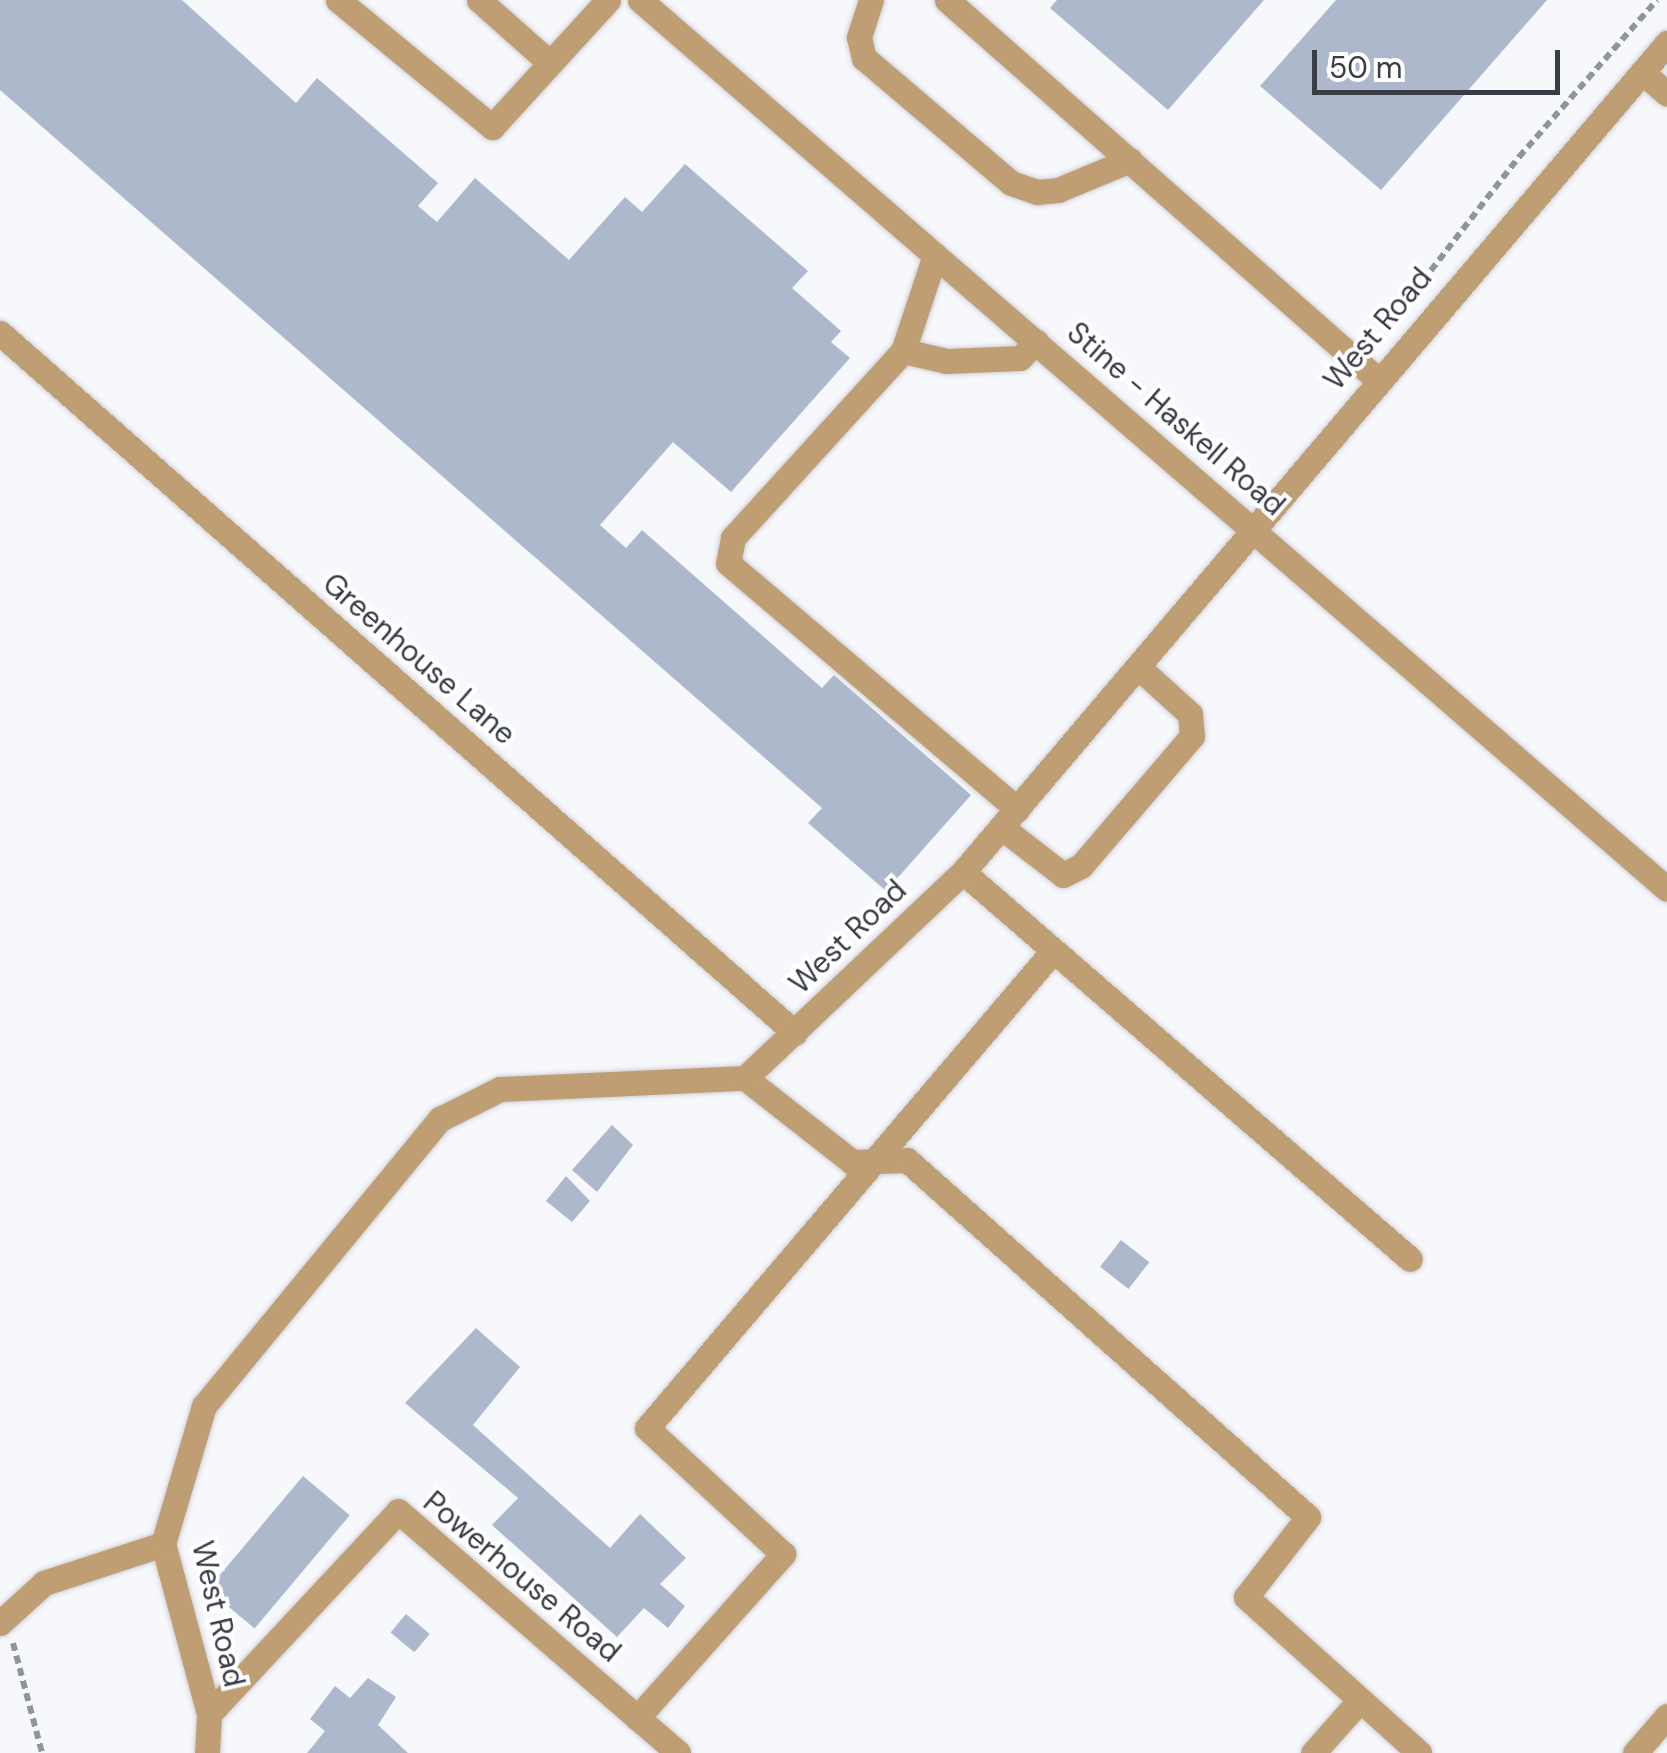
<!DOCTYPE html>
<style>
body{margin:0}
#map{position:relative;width:1667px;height:1753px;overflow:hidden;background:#f6f8fc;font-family:"DM Sans",sans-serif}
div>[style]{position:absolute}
.building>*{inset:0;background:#aeb8cd;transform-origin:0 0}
.path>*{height:6px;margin-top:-3px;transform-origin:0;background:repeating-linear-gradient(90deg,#91949a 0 8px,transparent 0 13px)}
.roads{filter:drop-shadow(0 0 2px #d0d2d7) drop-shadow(0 0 2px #d0d2d7)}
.minor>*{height:25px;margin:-12.5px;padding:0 12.5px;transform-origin:12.5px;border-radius:12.5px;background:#c09e74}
span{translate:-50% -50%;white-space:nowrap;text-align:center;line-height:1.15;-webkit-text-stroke:8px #fff;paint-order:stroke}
.street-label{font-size:30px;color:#383c45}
.scale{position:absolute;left:1312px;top:50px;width:248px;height:45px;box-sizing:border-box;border:5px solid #383c45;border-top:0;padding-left:12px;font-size:30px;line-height:35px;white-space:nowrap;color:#383c45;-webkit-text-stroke:8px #fff;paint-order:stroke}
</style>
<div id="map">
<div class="building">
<i style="clip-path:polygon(0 0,182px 0,296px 103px,317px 78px,438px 183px,418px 206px,437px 222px,475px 178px,569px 260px,625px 197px,642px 212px,685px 164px,808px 271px,792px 288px,841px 331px,831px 342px,850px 358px,731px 492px,673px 442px,600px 525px,626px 548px,642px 530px,822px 688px,834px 675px,971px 795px,886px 891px,808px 823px,822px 808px,0 90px)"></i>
<i style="clip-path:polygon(1057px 0,1264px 0,1168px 110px,1050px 8px)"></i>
<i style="clip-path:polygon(1336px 0,1547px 0,1381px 190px,1260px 86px)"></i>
<i style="clip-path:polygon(612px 1125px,633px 1145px,597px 1192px,572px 1170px)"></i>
<i style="clip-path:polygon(566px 1176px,590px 1201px,572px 1222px,546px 1201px)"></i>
<i style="left:1121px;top:1240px;width:36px;height:34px;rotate:38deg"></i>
<i style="clip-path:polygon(476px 1328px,520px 1367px,473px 1425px,610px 1548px,640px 1514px,686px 1558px,660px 1584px,685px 1606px,668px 1628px,644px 1608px,617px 1637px,492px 1525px,518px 1498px,405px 1403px)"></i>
<i style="left:303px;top:1476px;width:61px;height:148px;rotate:40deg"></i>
<i style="left:406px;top:1614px;width:31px;height:24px;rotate:40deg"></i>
<i style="clip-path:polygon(368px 1678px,396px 1697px,378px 1725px,408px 1753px,307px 1753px,325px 1731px,310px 1719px,335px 1686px,350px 1698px)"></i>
</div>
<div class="path">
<i style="left:1415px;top:291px;width:170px;rotate:-52.2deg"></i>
<i style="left:1519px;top:157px;width:209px;rotate:-48.7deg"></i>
<i style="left:13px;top:1643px;width:114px;rotate:75.2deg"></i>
</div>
<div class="roads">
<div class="minor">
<i style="left:338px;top:0;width:200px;rotate:39.5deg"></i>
<i style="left:492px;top:127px;width:172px;rotate:-47.6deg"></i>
<i style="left:479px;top:0;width:95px;rotate:41.6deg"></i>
<i style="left:640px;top:0;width:1358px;rotate:40.88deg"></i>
<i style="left:871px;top:0;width:39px;rotate:108deg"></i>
<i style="left:859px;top:37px;width:22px;rotate:77deg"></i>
<i style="left:864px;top:58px;width:193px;rotate:40.4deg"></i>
<i style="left:1011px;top:183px;width:28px;rotate:19deg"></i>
<i style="left:1037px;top:192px;width:21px;rotate:-5deg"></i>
<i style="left:1058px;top:190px;width:78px;rotate:-22.6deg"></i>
<i style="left:947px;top:0;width:573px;rotate:41.39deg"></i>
<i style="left:1642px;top:72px;width:33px;rotate:41deg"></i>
<i style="left:935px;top:255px;width:101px;rotate:108.4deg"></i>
<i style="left:903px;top:351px;width:253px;rotate:132.3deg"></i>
<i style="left:733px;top:538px;width:25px;rotate:101deg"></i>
<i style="left:728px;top:563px;width:380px;rotate:40.4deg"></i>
<i style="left:0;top:333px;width:1059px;rotate:41.36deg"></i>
<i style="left:903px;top:351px;width:45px;rotate:12.8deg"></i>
<i style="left:947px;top:361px;width:73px;rotate:-2.4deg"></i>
<i style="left:1020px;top:358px;width:23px;rotate:-45deg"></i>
<i style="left:1001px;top:827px;width:78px;rotate:37.7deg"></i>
<i style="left:1063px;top:875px;width:20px;rotate:-27deg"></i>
<i style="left:1081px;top:866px;width:171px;rotate:-49.5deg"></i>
<i style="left:1192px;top:736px;width:22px;rotate:-95deg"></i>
<i style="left:1190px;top:714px;width:70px;rotate:-137.9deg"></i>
<i style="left:963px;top:872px;width:591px;rotate:40.89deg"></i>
<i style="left:745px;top:1078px;width:136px;rotate:38.1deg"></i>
<i style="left:852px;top:1162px;width:55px;rotate:-2.1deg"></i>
<i style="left:907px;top:1160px;width:537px;rotate:41.68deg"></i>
<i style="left:1308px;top:1517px;width:101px;rotate:127.8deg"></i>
<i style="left:1246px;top:1597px;width:233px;rotate:42deg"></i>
<i style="left:0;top:1623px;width:59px;rotate:-42.3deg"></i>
<i style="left:44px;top:1583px;width:125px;rotate:-18.1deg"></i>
<i style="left:209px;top:1714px;width:277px;rotate:-47deg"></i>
<i style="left:398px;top:1511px;width:370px;rotate:40.8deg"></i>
<i style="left:637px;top:1718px;width:220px;rotate:-48.3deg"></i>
<i style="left:783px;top:1554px;width:185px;rotate:-137.2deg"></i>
<i style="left:647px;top:1428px;width:626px;rotate:-49.6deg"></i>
<i style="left:207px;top:1753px;width:39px;rotate:-87deg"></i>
<i style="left:209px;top:1714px;width:176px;rotate:-105.1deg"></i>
<i style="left:163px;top:1544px;width:144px;rotate:-73.5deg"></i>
<i style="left:204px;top:1406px;width:372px;rotate:-50.6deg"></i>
<i style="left:440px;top:1119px;width:67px;rotate:-26.6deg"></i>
<i style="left:500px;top:1089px;width:245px;rotate:-2.6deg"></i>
<i style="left:745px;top:1078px;width:300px;rotate:-43.4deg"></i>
<i style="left:963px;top:872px;width:1088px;rotate:-49.66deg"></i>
<i style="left:1313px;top:1753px;width:71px;rotate:-48.4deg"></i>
<i style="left:1635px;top:1753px;width:49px;rotate:-49.1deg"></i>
</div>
</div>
<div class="street-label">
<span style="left:1378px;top:329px;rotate:-50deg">West Road</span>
<span style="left:1176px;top:419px;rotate:41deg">Stine - Haskell Road</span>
<span style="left:419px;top:659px;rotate:41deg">Greenhouse Lane</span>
<span style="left:848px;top:937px;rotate:-44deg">West Road</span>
<span style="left:522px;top:1577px;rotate:40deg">Powerhouse Road</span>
<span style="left:218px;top:1614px;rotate:77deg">West Road</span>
</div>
<div class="scale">50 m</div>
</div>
